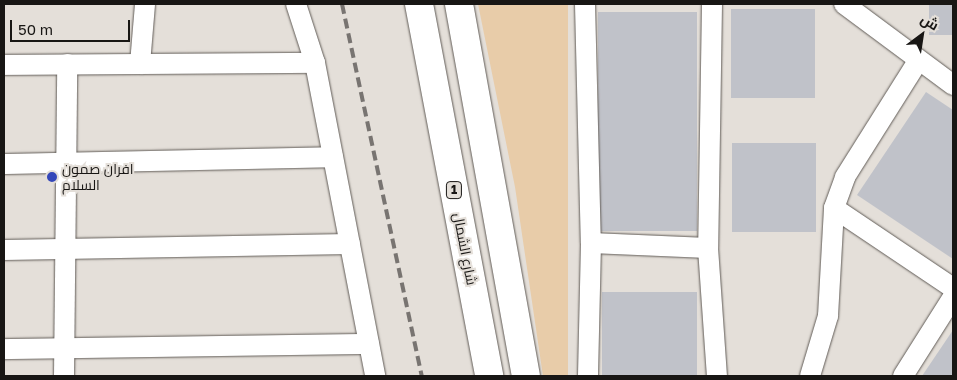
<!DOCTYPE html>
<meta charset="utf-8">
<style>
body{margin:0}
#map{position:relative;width:957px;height:380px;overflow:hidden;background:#e4dfd9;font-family:"Golos Text",Cairo,sans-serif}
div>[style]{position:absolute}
.green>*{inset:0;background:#e8cca9}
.building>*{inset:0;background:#c0c2c9;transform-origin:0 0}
.roads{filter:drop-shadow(0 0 1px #615c57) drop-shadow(0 0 1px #615c57)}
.minor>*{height:20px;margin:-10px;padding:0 10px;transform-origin:10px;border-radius:10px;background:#fff}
.highway>*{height:28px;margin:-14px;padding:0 14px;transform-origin:14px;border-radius:14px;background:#fff}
.rail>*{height:4px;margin-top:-2px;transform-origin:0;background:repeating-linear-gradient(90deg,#787471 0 10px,transparent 0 15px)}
.dots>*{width:14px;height:14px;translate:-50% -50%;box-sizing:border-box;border:2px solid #e4dfd9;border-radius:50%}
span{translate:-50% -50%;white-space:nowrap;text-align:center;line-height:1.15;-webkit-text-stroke:4px #e4dfd9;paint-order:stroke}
.shield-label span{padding:1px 4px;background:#e4dfd9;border:1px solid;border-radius:4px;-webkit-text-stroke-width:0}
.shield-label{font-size:12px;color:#181614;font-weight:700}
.poi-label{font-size:14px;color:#181614}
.left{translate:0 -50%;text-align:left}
.street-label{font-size:14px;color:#181614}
.frame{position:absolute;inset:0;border:5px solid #181614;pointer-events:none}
.north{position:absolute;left:897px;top:10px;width:50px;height:50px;-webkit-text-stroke:4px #e4dfd9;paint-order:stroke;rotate:31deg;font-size:14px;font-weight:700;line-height:20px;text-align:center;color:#181614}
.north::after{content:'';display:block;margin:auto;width:18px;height:22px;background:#181614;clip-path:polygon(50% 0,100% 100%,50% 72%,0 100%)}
.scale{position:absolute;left:10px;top:20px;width:120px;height:22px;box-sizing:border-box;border:2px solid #181614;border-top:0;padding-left:6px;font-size:15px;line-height:18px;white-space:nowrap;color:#181614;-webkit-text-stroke:4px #e4dfd9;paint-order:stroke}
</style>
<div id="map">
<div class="green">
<i style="clip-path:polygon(478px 4px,568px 4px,568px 376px,543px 376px,515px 187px)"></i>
</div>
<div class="building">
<i style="left:929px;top:4px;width:24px;height:31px"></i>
<i style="left:731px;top:9px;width:84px;height:89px"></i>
<i style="left:598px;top:12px;width:99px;height:219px"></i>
<i style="clip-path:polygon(926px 92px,953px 110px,953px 259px,857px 195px)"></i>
<i style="left:732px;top:143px;width:84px;height:89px"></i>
<i style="left:602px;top:292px;width:95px;height:84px"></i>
<i style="clip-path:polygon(953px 330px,953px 376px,922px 376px)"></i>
</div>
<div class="roads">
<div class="minor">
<i style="left:296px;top:4px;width:62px;rotate:72.1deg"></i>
<i style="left:315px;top:63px;width:319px;rotate:79.1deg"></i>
<i style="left:585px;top:4px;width:239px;rotate:88.6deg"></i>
<i style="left:591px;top:243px;width:133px;rotate:91.3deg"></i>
<i style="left:712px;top:4px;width:244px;rotate:90.9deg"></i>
<i style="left:708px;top:248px;width:128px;rotate:86deg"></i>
<i style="left:844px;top:4px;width:136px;rotate:36.6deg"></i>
<i style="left:140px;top:64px;width:60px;rotate:-85.2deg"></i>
<i style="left:4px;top:65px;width:311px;rotate:-0.4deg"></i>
<i style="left:4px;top:164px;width:329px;rotate:-1.2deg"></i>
<i style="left:834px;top:208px;width:143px;rotate:33.9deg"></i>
<i style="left:591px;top:243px;width:117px;rotate:2.4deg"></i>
<i style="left:4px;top:250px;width:346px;rotate:-1deg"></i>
<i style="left:4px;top:349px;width:365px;rotate:-0.8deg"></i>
<i style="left:64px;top:376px;width:312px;rotate:-89.4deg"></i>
<i style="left:810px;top:376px;width:63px;rotate:-73.3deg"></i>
<i style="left:828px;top:316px;width:108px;rotate:-86.8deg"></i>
<i style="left:834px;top:208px;width:33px;rotate:-70deg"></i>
<i style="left:845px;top:177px;width:137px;rotate:-57.8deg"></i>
<i style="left:903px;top:376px;width:93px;rotate:-57.7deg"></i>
</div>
<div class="highway">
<i style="left:419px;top:4px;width:379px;rotate:79.3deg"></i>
<i style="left:459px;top:4px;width:378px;rotate:79.8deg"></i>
</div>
</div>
<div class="rail">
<i style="left:342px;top:4px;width:381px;rotate:77.9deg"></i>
</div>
<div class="dots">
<i style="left:52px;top:177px;background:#3447b9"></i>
</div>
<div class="shield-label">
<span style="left:454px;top:190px">1</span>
</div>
<div class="poi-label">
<span class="left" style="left:62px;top:177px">افران صمون<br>السلام</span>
</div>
<div class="street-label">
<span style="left:465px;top:249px;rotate:79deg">شارع الشمال</span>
</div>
<div class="frame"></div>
<div class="north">ش</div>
<div class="scale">50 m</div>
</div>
